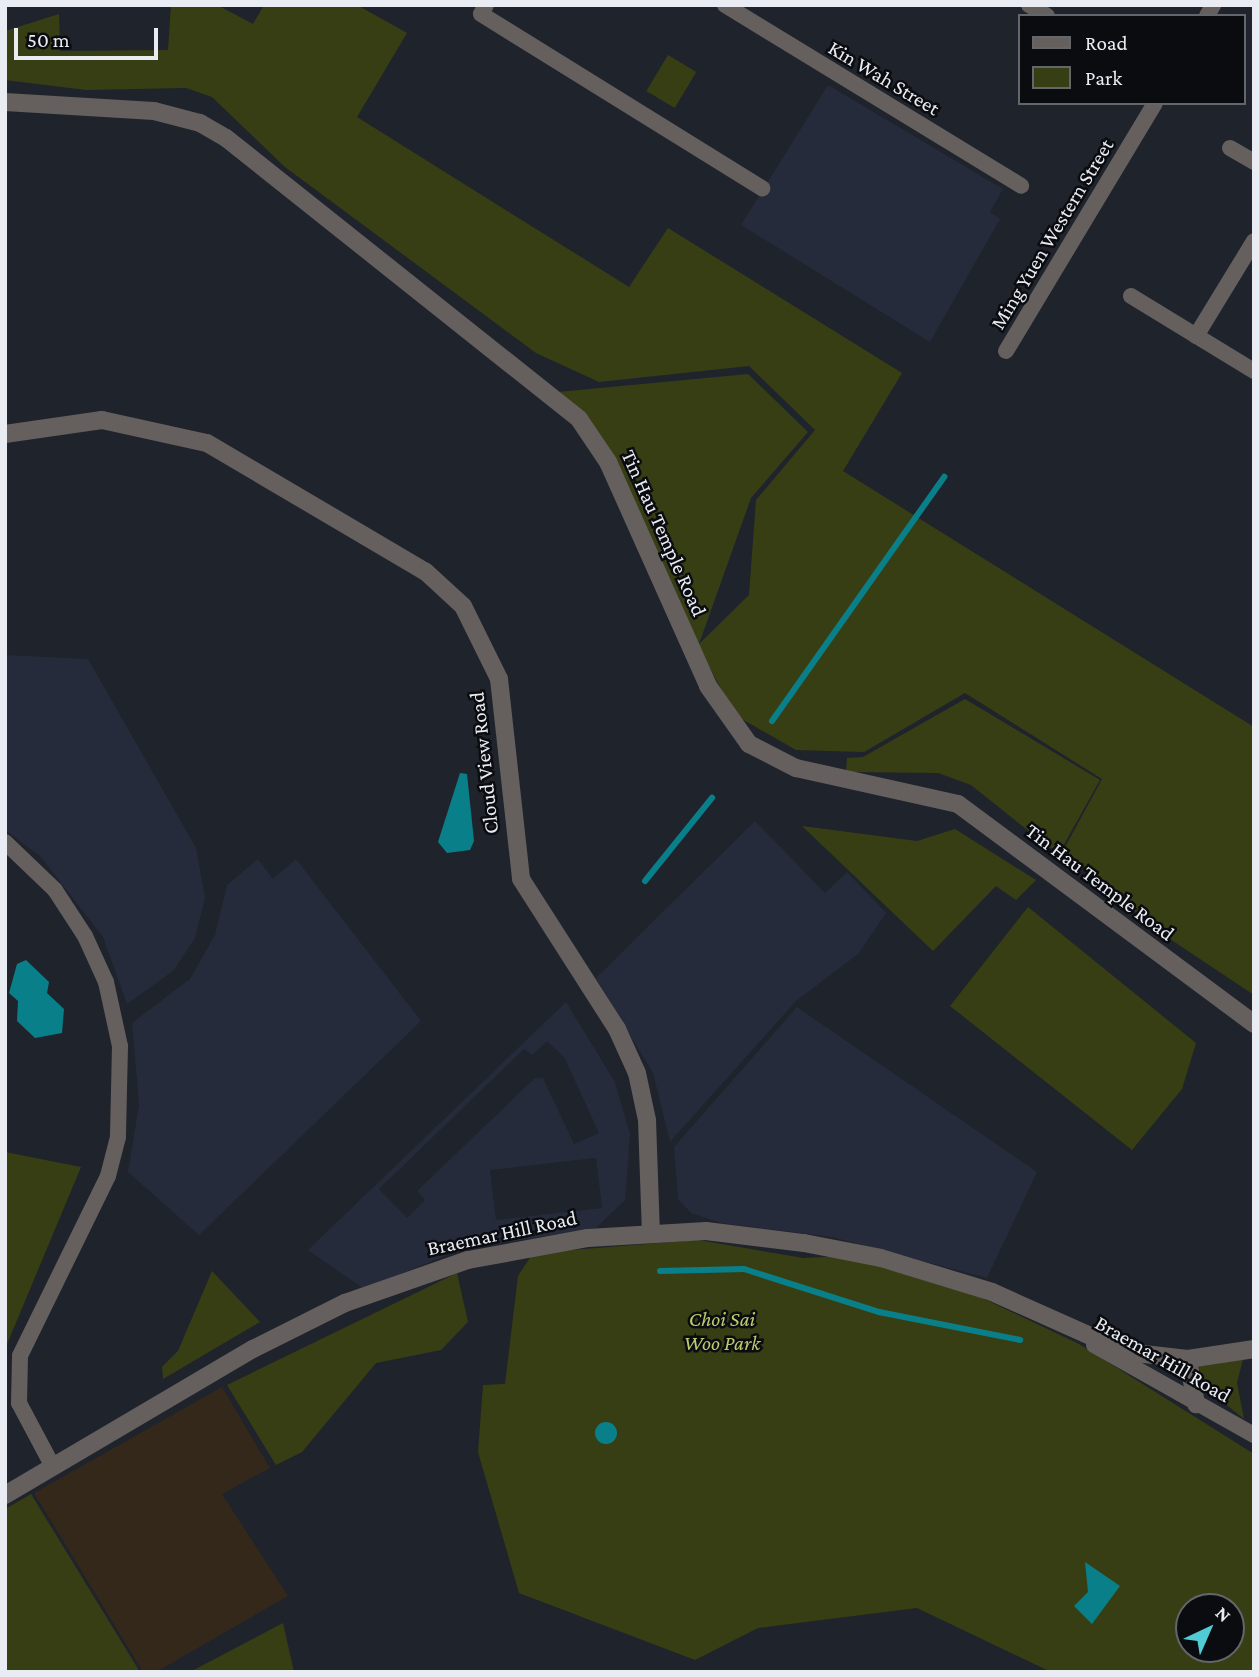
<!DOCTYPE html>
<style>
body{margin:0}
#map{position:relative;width:1259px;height:1677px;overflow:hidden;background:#1f232c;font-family:"Crimson Pro",serif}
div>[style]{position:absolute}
.commercial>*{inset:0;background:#332819}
.built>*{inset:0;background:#252b3a}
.green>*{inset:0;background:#383e14;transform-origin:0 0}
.water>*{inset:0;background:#098089}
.round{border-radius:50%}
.stream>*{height:6px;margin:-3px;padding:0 3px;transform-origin:3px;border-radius:3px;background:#098089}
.minor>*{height:16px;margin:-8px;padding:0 8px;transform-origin:8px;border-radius:8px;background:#655f5e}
.tertiary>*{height:18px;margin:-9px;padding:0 9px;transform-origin:9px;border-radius:9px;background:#655f5e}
span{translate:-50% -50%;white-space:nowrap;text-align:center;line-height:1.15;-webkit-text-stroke:5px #0a0c10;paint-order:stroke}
.street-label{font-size:21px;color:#e9ecf3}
.park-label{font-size:21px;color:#bdcc6d;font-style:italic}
.frame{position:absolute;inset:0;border:7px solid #e9ecf3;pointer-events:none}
.legend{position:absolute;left:1018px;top:14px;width:228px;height:91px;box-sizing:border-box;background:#0a0c10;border:2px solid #63666b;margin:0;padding:9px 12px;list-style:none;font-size:21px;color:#e9ecf3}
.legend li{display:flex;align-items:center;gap:14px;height:35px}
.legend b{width:35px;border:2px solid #63666b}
.north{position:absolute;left:1175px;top:1593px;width:70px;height:70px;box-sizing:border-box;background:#0a0c10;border:2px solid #63666b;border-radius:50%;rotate:44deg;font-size:19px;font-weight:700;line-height:28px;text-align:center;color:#e9ecf3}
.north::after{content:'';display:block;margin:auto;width:24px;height:32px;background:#51ccd5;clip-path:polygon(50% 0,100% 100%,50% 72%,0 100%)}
.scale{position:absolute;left:14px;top:28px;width:144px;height:32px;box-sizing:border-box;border:4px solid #e9ecf3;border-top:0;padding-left:9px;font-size:21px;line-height:24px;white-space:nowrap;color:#e9ecf3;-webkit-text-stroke:5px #0a0c10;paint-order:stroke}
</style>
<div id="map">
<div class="commercial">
<i style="clip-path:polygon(222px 1387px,270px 1468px,222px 1494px,288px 1596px,156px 1672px,143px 1672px,34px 1493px)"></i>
</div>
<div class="built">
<i style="clip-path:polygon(828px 85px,1003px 189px,990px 212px,1000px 219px,930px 342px,741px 225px)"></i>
<i style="clip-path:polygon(5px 655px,88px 659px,196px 848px,205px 898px,195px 938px,173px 971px,127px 1004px,103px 937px,40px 856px,5px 830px)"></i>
<i style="clip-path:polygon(755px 821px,825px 893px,847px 872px,886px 913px,858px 954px,796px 1001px,670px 1142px,653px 1073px,596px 978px)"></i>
<i style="clip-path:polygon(258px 859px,273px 879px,296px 859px,421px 1021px,199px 1235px,128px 1172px,139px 1105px,132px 1023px,190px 979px,215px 935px,227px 885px)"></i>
<i style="clip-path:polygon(evenodd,566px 1002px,615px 1082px,630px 1134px,625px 1200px,596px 1228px,459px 1250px,364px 1289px,308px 1250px,566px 1002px,547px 1041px,564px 1057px,599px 1133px,574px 1144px,543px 1078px,535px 1078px,417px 1191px,425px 1200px,407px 1218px,379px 1189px,524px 1049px,532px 1055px,547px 1041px,566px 1002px,596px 1158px,602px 1208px,496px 1220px,490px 1170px,596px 1158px)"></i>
<i style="clip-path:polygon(797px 1007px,1037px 1172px,987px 1278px,832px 1237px,721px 1223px,691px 1213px,678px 1199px,674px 1147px)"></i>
</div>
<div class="green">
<i style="clip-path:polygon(171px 5px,217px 5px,253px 24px,264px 5px,357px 5px,407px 33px,357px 117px,629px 287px,668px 228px,902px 373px,843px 471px,1254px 727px,1254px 995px,1155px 929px,1064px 849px,1102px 779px,965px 693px,864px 752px,796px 750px,735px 715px,698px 646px,650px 541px,558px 392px,748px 374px,808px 432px,751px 498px,699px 644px,749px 595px,756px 500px,815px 430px,749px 366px,599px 382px,536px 353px,285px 167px,212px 97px,186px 88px,86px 90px,5px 80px,5px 31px,59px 14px,60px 51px,168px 50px)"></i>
<i style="left:668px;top:55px;width:33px;height:42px;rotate:31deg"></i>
<i style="clip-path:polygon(965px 699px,1100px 780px,1062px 848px,1050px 848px,971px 785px,938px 773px,846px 772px,847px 758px,863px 757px)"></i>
<i style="clip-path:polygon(802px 826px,917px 841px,955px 829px,1036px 880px,1016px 900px,996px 886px,933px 951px)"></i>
<i style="clip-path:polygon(1028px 907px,1196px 1043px,1182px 1089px,1132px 1150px,950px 1006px)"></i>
<i style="clip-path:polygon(5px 1152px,81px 1167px,5px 1349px)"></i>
<i style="clip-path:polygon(evenodd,698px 1240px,803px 1258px,845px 1256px,982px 1298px,1079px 1344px,1254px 1454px,1254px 1672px,1051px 1672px,917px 1608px,758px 1628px,695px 1660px,519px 1593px,478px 1452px,483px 1385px,505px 1384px,518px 1276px,533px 1253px,698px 1240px,1189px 1607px,1231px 1607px,1231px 1649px,1189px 1649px,1189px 1607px)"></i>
<i style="clip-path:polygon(212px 1271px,260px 1322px,163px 1379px,162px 1367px,178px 1351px)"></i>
<i style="clip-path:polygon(457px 1273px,468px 1322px,441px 1350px,376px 1363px,302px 1452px,276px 1465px,227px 1385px)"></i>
<i style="clip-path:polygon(1243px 1359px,1237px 1383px,1244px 1419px,1201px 1384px,1199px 1366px)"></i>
<i style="clip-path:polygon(31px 1494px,140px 1672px,5px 1672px,5px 1509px)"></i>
<i style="clip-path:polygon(283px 1623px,294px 1672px,190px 1672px)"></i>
</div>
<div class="water">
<i style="clip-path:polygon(460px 773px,467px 774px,474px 841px,470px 850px,447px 853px,438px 842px)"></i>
<i style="clip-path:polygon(26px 960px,49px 982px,47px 993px,64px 1009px,62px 1033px,35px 1038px,17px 1021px,18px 1001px,9px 993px,17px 964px)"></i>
<i class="round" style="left:595px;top:1422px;width:22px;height:22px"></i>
<i style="clip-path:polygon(1085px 1562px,1120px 1586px,1092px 1624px,1074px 1606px,1088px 1592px)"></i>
</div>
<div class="stream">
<i style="left:772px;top:721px;width:299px;rotate:-54.8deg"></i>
<i style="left:645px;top:881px;width:107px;rotate:-51.1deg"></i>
<i style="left:660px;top:1271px;width:84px;rotate:-1.4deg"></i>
<i style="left:744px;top:1269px;width:142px;rotate:17.7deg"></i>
<i style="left:879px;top:1312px;width:144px;rotate:11.2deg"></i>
</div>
<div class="minor">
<i style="left:486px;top:5px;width:10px;rotate:119deg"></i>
<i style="left:481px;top:14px;width:331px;rotate:31.8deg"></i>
<i style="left:725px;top:5px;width:347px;rotate:31.4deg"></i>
<i style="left:1029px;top:5px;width:21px;rotate:31deg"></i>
<i style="left:1207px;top:16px;width:13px;rotate:-61deg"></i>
<i style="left:1230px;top:148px;width:28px;rotate:30deg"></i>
<i style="left:1131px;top:296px;width:144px;rotate:31.4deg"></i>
<i style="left:1196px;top:336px;width:111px;rotate:-58.6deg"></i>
<i style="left:1006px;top:351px;width:289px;rotate:-59deg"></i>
<i style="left:5px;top:842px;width:69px;rotate:43.8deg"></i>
<i style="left:55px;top:890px;width:55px;rotate:56.9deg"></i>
<i style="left:85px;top:936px;width:51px;rotate:65.5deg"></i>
<i style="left:106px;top:982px;width:66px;rotate:77.7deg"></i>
<i style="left:120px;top:1046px;width:91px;rotate:91.3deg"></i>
<i style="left:118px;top:1137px;width:40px;rotate:104.4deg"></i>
<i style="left:108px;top:1176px;width:200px;rotate:116.1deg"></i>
<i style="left:20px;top:1356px;width:47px;rotate:91.2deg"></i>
<i style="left:19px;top:1403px;width:72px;rotate:62deg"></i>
<i style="left:1094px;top:1345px;width:184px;rotate:29.4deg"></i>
</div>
<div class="tertiary">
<i style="left:5px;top:102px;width:149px;rotate:3.5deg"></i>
<i style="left:154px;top:111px;width:48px;rotate:14.6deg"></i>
<i style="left:200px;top:123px;width:30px;rotate:30deg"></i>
<i style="left:226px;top:138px;width:451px;rotate:38.5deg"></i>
<i style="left:579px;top:419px;width:52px;rotate:56deg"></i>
<i style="left:608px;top:462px;width:245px;rotate:65.9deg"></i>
<i style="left:708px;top:686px;width:71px;rotate:54.7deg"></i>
<i style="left:749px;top:744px;width:53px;rotate:27.1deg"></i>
<i style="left:796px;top:768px;width:166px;rotate:12.5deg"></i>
<i style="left:958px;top:804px;width:369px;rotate:36.6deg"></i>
<i style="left:5px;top:434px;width:98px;rotate:-8.2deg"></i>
<i style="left:102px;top:420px;width:107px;rotate:12.4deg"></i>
<i style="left:207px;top:443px;width:254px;rotate:30.5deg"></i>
<i style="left:426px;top:572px;width:50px;rotate:42.6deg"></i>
<i style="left:463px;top:606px;width:81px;rotate:63.7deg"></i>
<i style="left:499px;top:679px;width:201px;rotate:83.7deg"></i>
<i style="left:521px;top:879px;width:178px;rotate:57.4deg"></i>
<i style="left:617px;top:1029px;width:48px;rotate:65.6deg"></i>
<i style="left:637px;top:1073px;width:48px;rotate:78deg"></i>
<i style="left:647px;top:1120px;width:112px;rotate:88deg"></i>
<i style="left:1188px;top:1359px;width:46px;rotate:79.9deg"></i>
<i style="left:5px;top:1495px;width:288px;rotate:-30.5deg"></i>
<i style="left:253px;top:1349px;width:103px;rotate:-26.6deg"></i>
<i style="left:345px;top:1303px;width:130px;rotate:-19.3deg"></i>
<i style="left:468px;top:1260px;width:122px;rotate:-10.4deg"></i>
<i style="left:588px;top:1238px;width:118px;rotate:-3.4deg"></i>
<i style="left:706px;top:1231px;width:99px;rotate:7deg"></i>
<i style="left:804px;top:1243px;width:78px;rotate:11deg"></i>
<i style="left:881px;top:1258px;width:116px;rotate:17deg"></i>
<i style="left:992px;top:1292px;width:147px;rotate:24.1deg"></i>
<i style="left:1126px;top:1352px;width:62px;rotate:6.4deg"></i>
<i style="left:1188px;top:1359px;width:67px;rotate:-8.6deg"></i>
</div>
<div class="street-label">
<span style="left:884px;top:78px;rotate:31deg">Kin Wah Street</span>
<span style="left:1052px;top:234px;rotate:-59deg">Ming Yuen Western Street</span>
<span style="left:664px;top:533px;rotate:66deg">Tin Hau Temple Road</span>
<span style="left:484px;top:763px;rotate:-96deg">Cloud View Road</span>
<span style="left:1100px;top:882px;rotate:37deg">Tin Hau Temple Road</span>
<span style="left:502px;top:1233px;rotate:-12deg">Braemar Hill Road</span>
<span style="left:1163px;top:1359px;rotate:30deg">Braemar Hill Road</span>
</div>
<div class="park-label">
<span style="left:722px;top:1331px">Choi Sai<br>Woo Park</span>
</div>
<div class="frame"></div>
<ul class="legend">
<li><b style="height:9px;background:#655f5e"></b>Road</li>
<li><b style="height:19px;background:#383e14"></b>Park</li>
</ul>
<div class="north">N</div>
<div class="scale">50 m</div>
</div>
